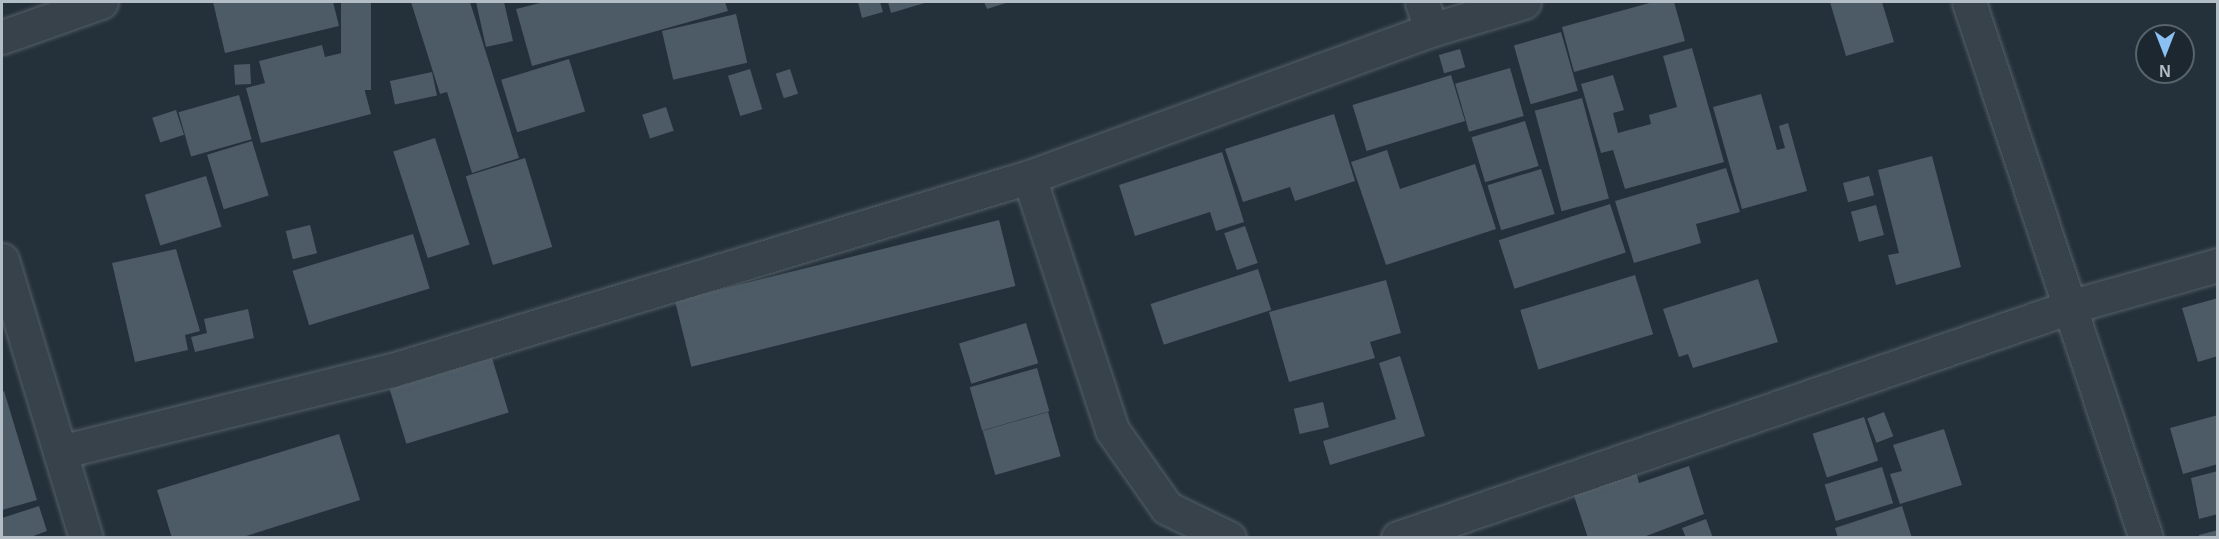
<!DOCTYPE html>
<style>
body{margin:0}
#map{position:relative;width:2219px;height:539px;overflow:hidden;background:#24303a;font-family:Helvetica,sans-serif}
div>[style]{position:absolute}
.building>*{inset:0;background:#4c5b65;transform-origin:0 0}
.roads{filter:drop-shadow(0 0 2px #556068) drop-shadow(0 0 2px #556068)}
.minor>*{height:33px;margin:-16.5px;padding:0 16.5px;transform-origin:16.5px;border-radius:16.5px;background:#37424b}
span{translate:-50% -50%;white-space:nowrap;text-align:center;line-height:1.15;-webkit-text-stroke:4.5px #1c272f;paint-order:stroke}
.frame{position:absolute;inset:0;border:3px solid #b3bdc6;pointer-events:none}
.north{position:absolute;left:2135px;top:24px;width:60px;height:60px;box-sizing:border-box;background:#1c272f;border:2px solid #58636b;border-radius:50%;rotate:180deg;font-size:16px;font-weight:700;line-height:24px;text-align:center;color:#b3bdc6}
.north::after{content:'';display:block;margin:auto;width:21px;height:27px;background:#8bc1f2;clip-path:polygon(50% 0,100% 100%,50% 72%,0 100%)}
</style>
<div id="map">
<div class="building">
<i style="clip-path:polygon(213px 2px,333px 2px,339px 26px,225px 53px)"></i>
<i style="left:341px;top:2px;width:30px;height:88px"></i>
<i style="clip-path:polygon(411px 2px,470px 2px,519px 158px,472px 173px,447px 92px,440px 94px)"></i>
<i style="clip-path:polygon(476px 2px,504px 2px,513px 41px,486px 47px)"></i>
<i style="clip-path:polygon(544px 2px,725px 2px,728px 11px,532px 66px,516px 9px)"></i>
<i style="clip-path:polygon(858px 2px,880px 2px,883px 12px,862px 18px)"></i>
<i style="clip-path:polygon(888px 2px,928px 2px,891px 13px)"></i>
<i style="clip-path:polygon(984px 2px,1009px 2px,987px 9px)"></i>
<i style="clip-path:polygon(1653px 2px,1674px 2px,1685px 41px,1574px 72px,1562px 27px)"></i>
<i style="clip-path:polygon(1830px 2px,1882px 2px,1894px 42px,1846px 56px)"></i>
<i style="left:736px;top:14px;width:50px;height:76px;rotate:77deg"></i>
<i style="left:1561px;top:32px;width:61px;height:49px;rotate:74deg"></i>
<i style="clip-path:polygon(322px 45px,325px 57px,354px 50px,371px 114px,261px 143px,246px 88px,265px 83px,259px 61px)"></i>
<i style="clip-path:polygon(1692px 48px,1724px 162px,1625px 189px,1613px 150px,1601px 153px,1581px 84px,1613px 75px,1624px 110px,1613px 113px,1618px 133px,1651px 124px,1649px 115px,1677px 107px,1663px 56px)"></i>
<i style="left:1460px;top:49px;width:19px;height:22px;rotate:74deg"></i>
<i style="left:569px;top:59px;width:55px;height:71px;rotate:73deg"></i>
<i style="left:250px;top:64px;width:20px;height:16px;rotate:87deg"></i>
<i style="left:1510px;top:68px;width:50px;height:57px;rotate:74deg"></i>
<i style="left:750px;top:69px;width:42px;height:23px;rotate:73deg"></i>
<i style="left:790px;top:69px;width:26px;height:15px;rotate:72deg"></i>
<i style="left:432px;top:72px;width:24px;height:43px;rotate:78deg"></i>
<i style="left:1451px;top:75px;width:48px;height:103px;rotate:73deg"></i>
<i style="clip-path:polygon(1761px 94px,1777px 150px,1785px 148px,1779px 126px,1788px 123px,1807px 191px,1742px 209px,1713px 107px)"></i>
<i style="left:239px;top:95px;width:46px;height:63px;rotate:74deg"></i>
<i style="left:1582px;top:98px;width:104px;height:49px;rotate:75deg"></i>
<i style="left:666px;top:107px;width:25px;height:25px;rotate:72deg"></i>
<i style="left:176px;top:110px;width:26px;height:25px;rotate:72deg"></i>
<i style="clip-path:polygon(1334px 114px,1355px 181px,1295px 201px,1290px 187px,1243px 202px,1225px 149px)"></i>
<i style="left:1525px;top:121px;width:47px;height:56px;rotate:73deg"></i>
<i style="left:435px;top:138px;width:112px;height:44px;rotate:72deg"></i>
<i style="left:252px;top:141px;width:57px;height:47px;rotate:73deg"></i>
<i style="clip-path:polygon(1387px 150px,1400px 189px,1475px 164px,1496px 229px,1386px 265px,1351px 162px)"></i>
<i style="clip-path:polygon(1222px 152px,1244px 222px,1216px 231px,1210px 212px,1135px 236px,1119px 185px)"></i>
<i style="clip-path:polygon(1932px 156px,1961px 267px,1896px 285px,1888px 255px,1899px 253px,1878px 170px)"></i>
<i style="left:525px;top:158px;width:93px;height:62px;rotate:73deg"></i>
<i style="clip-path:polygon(1726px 168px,1740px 212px,1696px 224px,1701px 243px,1634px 263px,1615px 201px)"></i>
<i style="left:1541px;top:169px;width:47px;height:56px;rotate:73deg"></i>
<i style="left:206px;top:176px;width:53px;height:64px;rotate:73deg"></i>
<i style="left:1869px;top:176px;width:20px;height:27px;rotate:75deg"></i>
<i style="left:1610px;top:204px;width:51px;height:117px;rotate:72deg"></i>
<i style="left:1876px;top:205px;width:31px;height:26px;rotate:75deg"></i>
<i style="left:999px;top:220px;width:68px;height:334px;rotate:76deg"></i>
<i style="left:310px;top:225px;width:29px;height:25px;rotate:76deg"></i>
<i style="left:1245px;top:226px;width:39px;height:22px;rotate:71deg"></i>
<i style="left:413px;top:234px;width:57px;height:126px;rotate:73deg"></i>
<i style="clip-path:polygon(176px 249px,200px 331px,185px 335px,188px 350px,135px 362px,112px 263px)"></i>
<i style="left:1258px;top:269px;width:43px;height:113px;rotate:72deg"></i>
<i style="left:1635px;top:275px;width:62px;height:120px;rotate:73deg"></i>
<i style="clip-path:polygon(1758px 279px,1778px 342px,1693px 368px,1688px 354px,1679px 357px,1663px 309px)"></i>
<i style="clip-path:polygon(1386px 280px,1401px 333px,1370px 342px,1375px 358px,1289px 382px,1269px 312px)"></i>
<i style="clip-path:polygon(2218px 298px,2218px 356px,2198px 362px,2182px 308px)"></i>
<i style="clip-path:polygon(248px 309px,254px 338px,195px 352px,191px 337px,207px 333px,204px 319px)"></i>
<i style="left:1026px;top:323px;width:42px;height:70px;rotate:73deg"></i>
<i style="clip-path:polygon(1400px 356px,1425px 436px,1330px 465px,1323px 441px,1396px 419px,1379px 363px)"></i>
<i style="left:492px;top:358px;width:57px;height:107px;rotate:73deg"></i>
<i style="left:1037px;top:368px;width:45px;height:70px;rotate:74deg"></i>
<i style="clip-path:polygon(4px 391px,37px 500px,2px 510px,2px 392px)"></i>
<i style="left:1323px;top:402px;width:26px;height:30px;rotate:77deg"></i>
<i style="left:1048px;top:412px;width:46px;height:68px;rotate:74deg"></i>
<i style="left:1884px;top:412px;width:26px;height:18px;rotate:69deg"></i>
<i style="clip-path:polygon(2218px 415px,2218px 464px,2183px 474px,2170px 428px)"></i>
<i style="left:1864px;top:417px;width:46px;height:54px;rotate:72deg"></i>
<i style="clip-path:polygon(1944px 429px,1962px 485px,1900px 504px,1890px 474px,1902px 471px,1893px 445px)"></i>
<i style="clip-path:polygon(339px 434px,360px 500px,240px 538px,172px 538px,157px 490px)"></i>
<i style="clip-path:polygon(1689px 466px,1704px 514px,1641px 538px,1588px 538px,1573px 493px,1636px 472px,1639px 483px)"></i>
<i style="left:1882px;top:467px;width:38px;height:60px;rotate:73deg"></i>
<i style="clip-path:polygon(2218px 471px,2218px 514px,2199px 519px,2191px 478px)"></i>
<i style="clip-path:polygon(39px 506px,47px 531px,28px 538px,2px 538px,2px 518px)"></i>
<i style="clip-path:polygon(1902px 506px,1912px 538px,1838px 538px,1835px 528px)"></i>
<i style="clip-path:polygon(1706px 519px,1713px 538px,1686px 538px,1682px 528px)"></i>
<i style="clip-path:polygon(2218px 530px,2218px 538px,2199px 538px,2199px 535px)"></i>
</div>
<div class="roads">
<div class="minor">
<i style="left:1422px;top:2px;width:29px;rotate:72deg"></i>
<i style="left:1969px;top:2px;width:564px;rotate:71.73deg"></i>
<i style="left:2px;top:37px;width:105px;rotate:-19.5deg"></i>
<i style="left:1029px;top:177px;width:266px;rotate:71.8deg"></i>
<i style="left:1112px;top:430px;width:95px;rotate:54.8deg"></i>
<i style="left:1167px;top:508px;width:69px;rotate:25.8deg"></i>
<i style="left:2px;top:260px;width:290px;rotate:73.2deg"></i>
<i style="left:60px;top:452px;width:342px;rotate:-13.9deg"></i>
<i style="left:392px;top:370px;width:666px;rotate:-16.86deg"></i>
<i style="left:1029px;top:177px;width:428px;rotate:-20.1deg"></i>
<i style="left:1431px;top:30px;width:97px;rotate:-16.8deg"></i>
<i style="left:1398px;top:538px;width:714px;rotate:-18.97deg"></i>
<i style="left:2073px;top:306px;width:151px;rotate:-15.8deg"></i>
</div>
</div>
<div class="frame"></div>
<div class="north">N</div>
</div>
